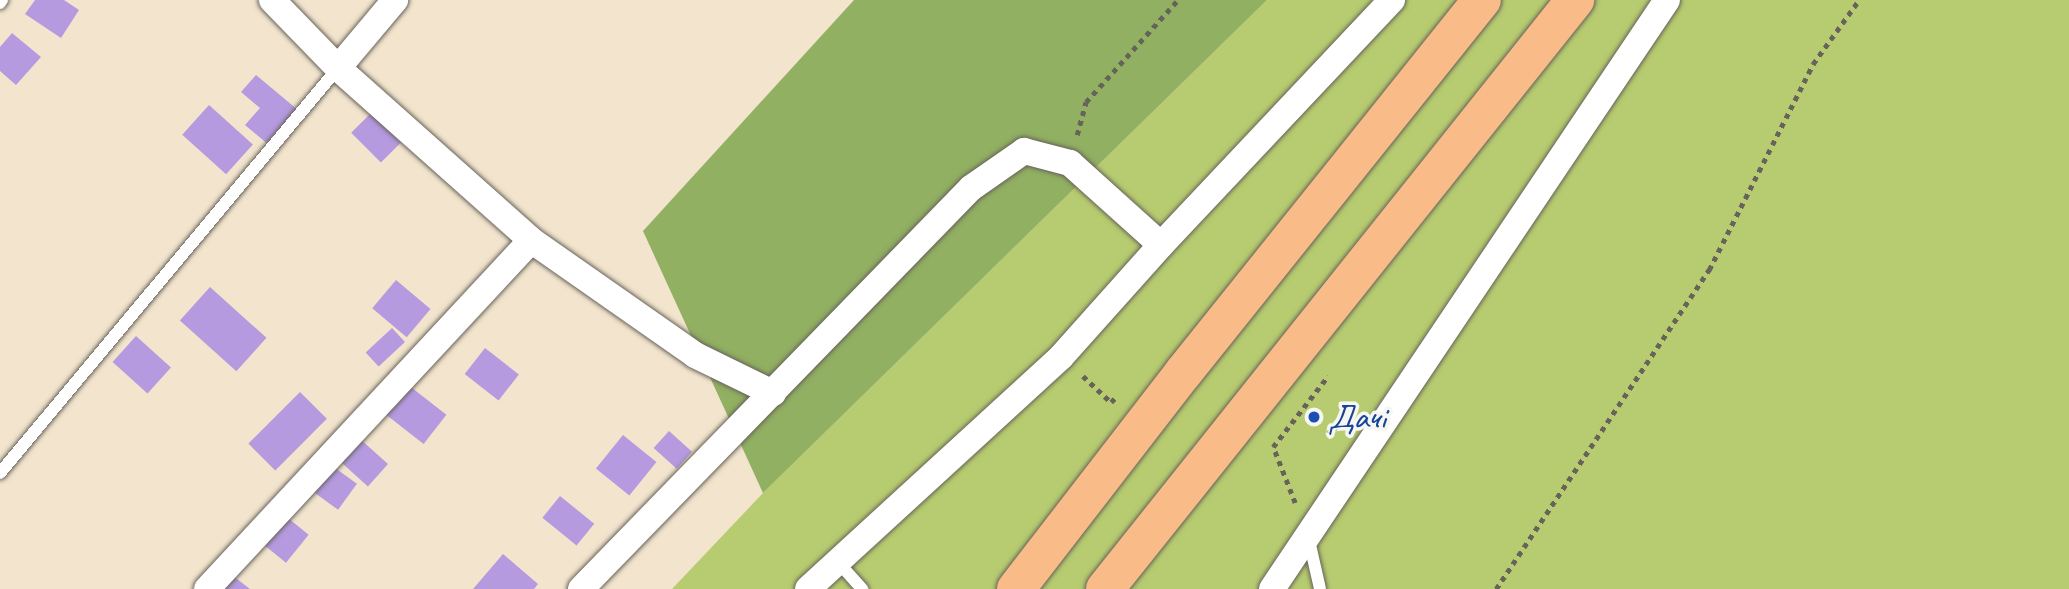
<!DOCTYPE html>
<meta charset="utf-8">
<style>
body{margin:0}
#map{position:relative;width:2069px;height:589px;overflow:hidden;background:#f2e4cd;font-family:Caveat,sans-serif}
div>[style]{position:absolute}
.green>*{inset:0;background:#b7cc70}
.forest>*{inset:0;background:#91b062}
.building>*{inset:0;background:#b59ae0;transform-origin:0 0}
.path>*{height:4.5px;margin-top:-2.25px;transform-origin:0;background:repeating-linear-gradient(90deg,#67625a 0 5px,transparent 0 10px)}
.roads{filter:drop-shadow(0 0 2px #67625a) drop-shadow(0 0 2px #67625a)}
.service>*{height:12px;margin:-6px;padding:0 6px;transform-origin:6px;border-radius:6px;background:#fff}
.minor>*{height:26px;margin:-13px;padding:0 13px;transform-origin:13px;border-radius:13px;background:#fff}
.trunk>*{height:38px;margin:-19px;padding:0 19px;transform-origin:19px;border-radius:19px;background:#f9bc89}
.dots>*{width:19px;height:19px;translate:-50% -50%;box-sizing:border-box;border:4px solid #f6f6f2;border-radius:50%}
span{translate:-50% -50%;white-space:nowrap;text-align:center;line-height:1.15;-webkit-text-stroke:7px #f6f6f2;paint-order:stroke}
.transit-label{font-size:35px;color:#164399}
.left{translate:0 -50%;text-align:left}
</style>
<div id="map">
<div class="green">
<i style="clip-path:polygon(1267px 0,2069px 0,2069px 589px,672px 589px,763px 493px)"></i>
</div>
<div class="forest">
<i style="clip-path:polygon(854px 0,1267px 0,763px 493px,643px 231px)"></i>
</div>
<div class="building">
<i style="clip-path:polygon(35px 0,64px 0,79px 10px,61px 38px,25px 14px)"></i>
<i style="clip-path:polygon(12px 33px,41px 57px,16px 85px,0 71px,0 47px)"></i>
<i style="clip-path:polygon(256px 75px,298px 110px,269px 145px,245px 125px,260px 108px,241px 92px)"></i>
<i style="left:209px;top:105px;width:59px;height:40px;rotate:42deg"></i>
<i style="left:371px;top:113px;width:42px;height:28px;rotate:45deg"></i>
<i style="left:396px;top:280px;width:45px;height:37px;rotate:40deg"></i>
<i style="left:210px;top:287px;width:76px;height:45px;rotate:42deg"></i>
<i style="left:392px;top:328px;width:19px;height:36px;rotate:47deg"></i>
<i style="left:136px;top:336px;width:47px;height:35px;rotate:42deg"></i>
<i style="left:485px;top:348px;width:43px;height:33px;rotate:38deg"></i>
<i style="left:407px;top:384px;width:50px;height:37px;rotate:38deg"></i>
<i style="left:300px;top:392px;width:38px;height:73px;rotate:45deg"></i>
<i style="left:669px;top:431px;width:31px;height:23px;rotate:42deg"></i>
<i style="left:623px;top:435px;width:43px;height:43px;rotate:39deg"></i>
<i style="left:359px;top:438px;width:39px;height:30px;rotate:42deg"></i>
<i style="left:331px;top:465px;width:32px;height:32px;rotate:36deg"></i>
<i style="left:560px;top:496px;width:44px;height:28px;rotate:39deg"></i>
<i style="left:283px;top:514px;width:33px;height:36px;rotate:39deg"></i>
<i style="clip-path:polygon(503px 554px,538px 584px,534px 589px,473px 589px)"></i>
<i style="clip-path:polygon(228px 572px,250px 589px,216px 589px)"></i>
</div>
<div class="path">
<i style="left:1077px;top:135px;width:34px;rotate:-75deg"></i>
<i style="left:1086px;top:102px;width:137px;rotate:-48deg"></i>
<i style="left:1083px;top:376px;width:38px;rotate:43deg"></i>
<i style="left:1111px;top:402px;width:6px;rotate:-45deg"></i>
<i style="left:1295px;top:503px;width:60px;rotate:-111.4deg"></i>
<i style="left:1273px;top:447px;width:90px;rotate:-52.2deg"></i>
<i style="left:1496px;top:589px;width:384px;rotate:-56.3deg"></i>
<i style="left:1709px;top:270px;width:231px;rotate:-63.2deg"></i>
<i style="left:1813px;top:64px;width:79px;rotate:-54.3deg"></i>
</div>
<div class="roads">
<div class="service">
<i style="left:0;top:3px;width:4px;rotate:-56deg"></i>
<i style="left:0;top:473px;width:528px;rotate:-50.15deg"></i>
<i style="left:1308px;top:536px;width:54px;rotate:77.2deg"></i>
<i style="left:837px;top:561px;width:38px;rotate:48deg"></i>
</div>
<div class="minor">
<i style="left:272px;top:0;width:95px;rotate:45.9deg"></i>
<i style="left:338px;top:68px;width:259px;rotate:41.7deg"></i>
<i style="left:531px;top:240px;width:200px;rotate:35deg"></i>
<i style="left:695px;top:355px;width:87px;rotate:26deg"></i>
<i style="left:338px;top:68px;width:89px;rotate:-50deg"></i>
<i style="left:1161px;top:245px;width:337px;rotate:-46.7deg"></i>
<i style="left:207px;top:589px;width:476px;rotate:-47.1deg"></i>
<i style="left:581px;top:589px;width:559px;rotate:-45.8deg"></i>
<i style="left:971px;top:188px;width:65px;rotate:-34.9deg"></i>
<i style="left:1024px;top:151px;width:48px;rotate:14.6deg"></i>
<i style="left:1070px;top:163px;width:122px;rotate:42deg"></i>
<i style="left:1161px;top:245px;width:150px;rotate:131.8deg"></i>
<i style="left:1061px;top:357px;width:343px;rotate:137.5deg"></i>
<i style="left:1272px;top:589px;width:709px;rotate:-56.15deg"></i>
</div>
<div class="trunk">
<i style="left:1016px;top:589px;width:273px;rotate:-52.3deg"></i>
<i style="left:1183px;top:373px;width:478px;rotate:-51.3deg"></i>
<i style="left:1105px;top:589px;width:754px;rotate:-51.41deg"></i>
</div>
</div>
<div class="dots">
<i style="left:1314px;top:417px;background:#1a4fb4"></i>
</div>
<div class="transit-label">
<span class="left" style="left:1328px;top:417px">Дачі</span>
</div>
</div>
